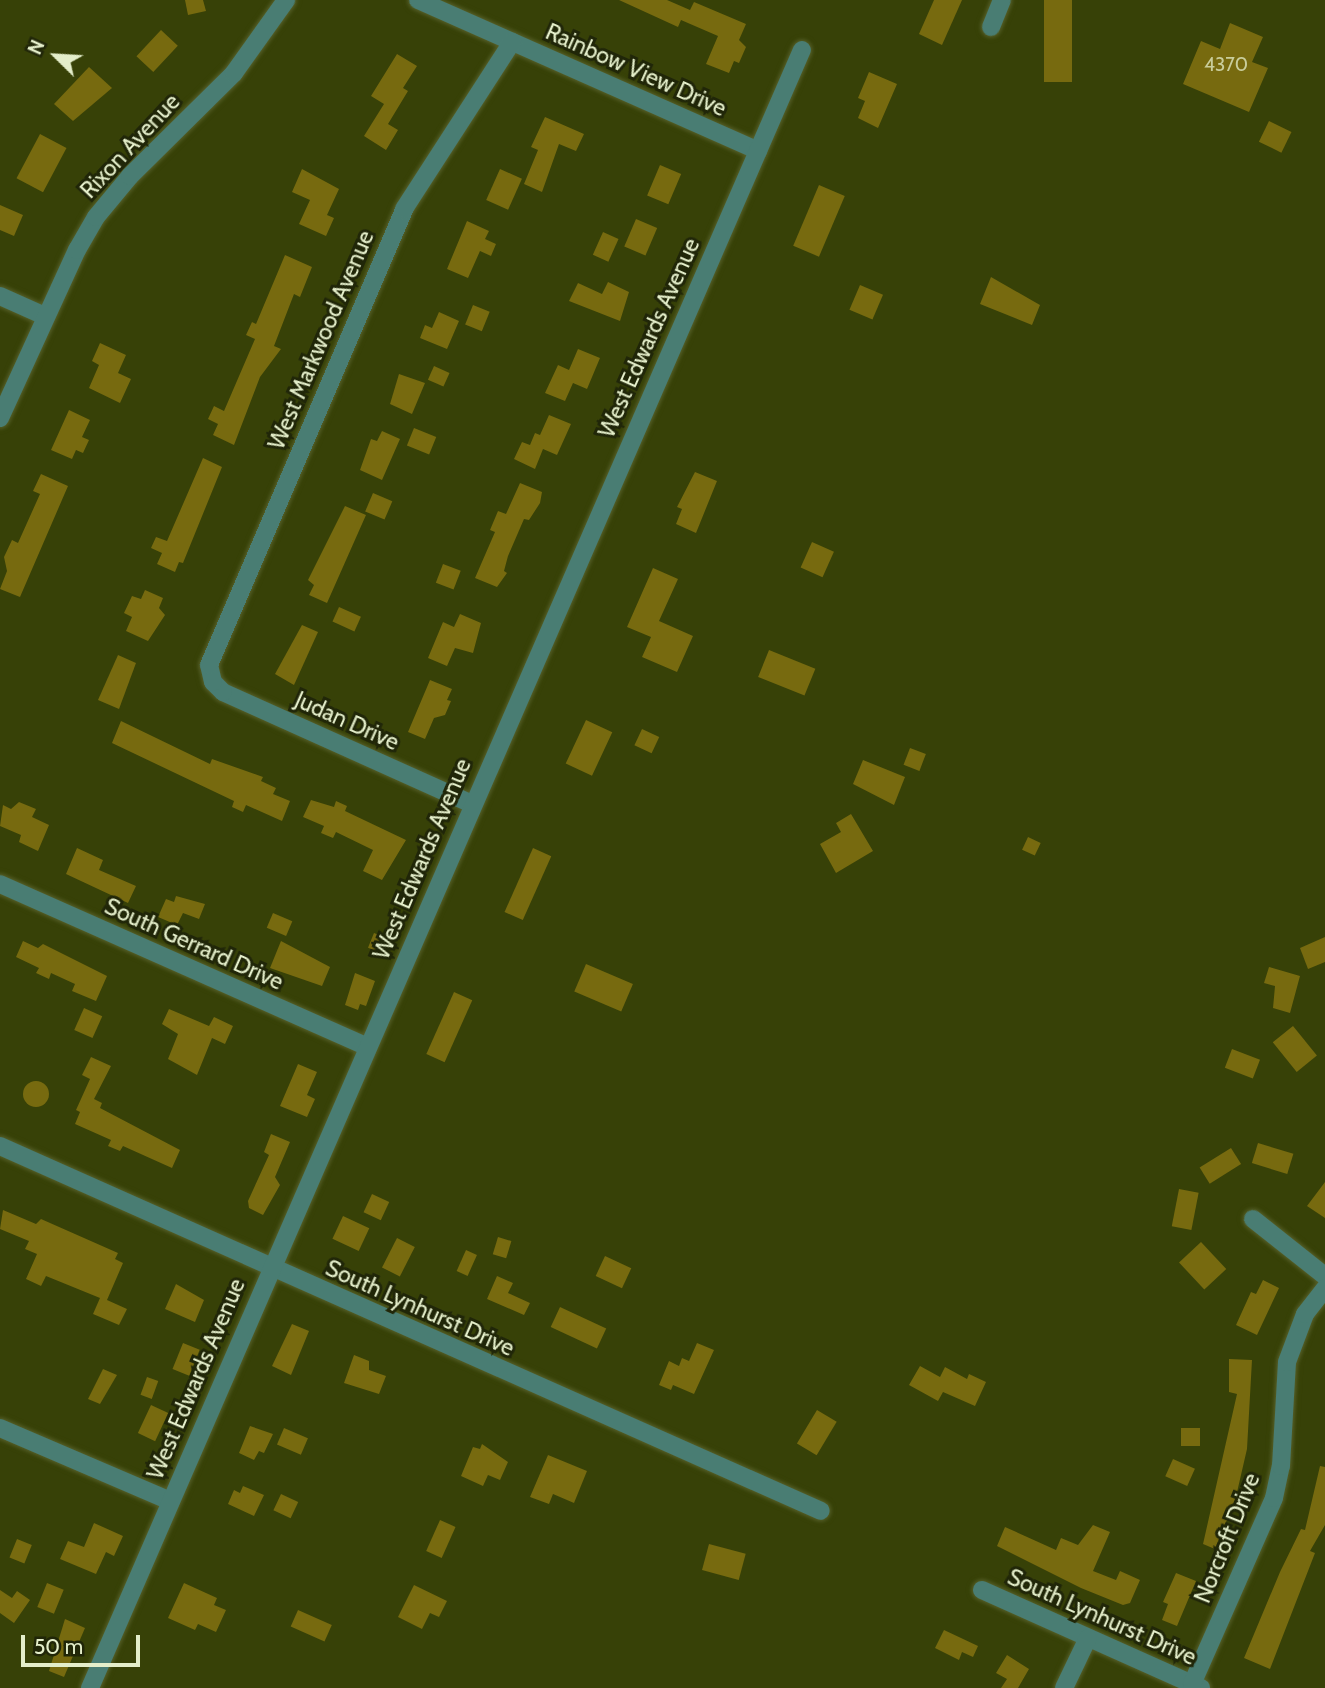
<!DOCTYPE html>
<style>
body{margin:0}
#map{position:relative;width:1325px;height:1688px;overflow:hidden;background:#374107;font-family:Cabin,sans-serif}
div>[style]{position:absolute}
.building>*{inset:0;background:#776a0f;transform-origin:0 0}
.round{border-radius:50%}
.roads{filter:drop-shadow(0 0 2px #56602a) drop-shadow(0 0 2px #56602a)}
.minor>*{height:18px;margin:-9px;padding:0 9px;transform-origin:9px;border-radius:9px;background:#497d73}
span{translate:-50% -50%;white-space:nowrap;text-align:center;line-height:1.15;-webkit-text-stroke:6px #202608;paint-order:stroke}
.number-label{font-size:19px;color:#c9cd9b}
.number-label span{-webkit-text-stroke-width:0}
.street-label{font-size:23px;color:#e4eeca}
.north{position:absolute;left:21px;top:21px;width:70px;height:70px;-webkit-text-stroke:5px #202608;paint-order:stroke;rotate:294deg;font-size:19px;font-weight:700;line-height:28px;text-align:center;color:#e4eeca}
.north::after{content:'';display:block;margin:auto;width:24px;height:32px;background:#e4eeca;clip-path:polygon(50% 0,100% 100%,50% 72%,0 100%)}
.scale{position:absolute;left:21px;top:1635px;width:119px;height:32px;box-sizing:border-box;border:4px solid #e4eeca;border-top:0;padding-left:9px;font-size:21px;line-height:24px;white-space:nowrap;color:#e4eeca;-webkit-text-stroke:5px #202608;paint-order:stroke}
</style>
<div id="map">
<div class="building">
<i style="clip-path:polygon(185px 0,203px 0,206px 11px,188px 15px)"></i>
<i style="clip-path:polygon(619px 0,667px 0,690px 10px,694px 2px,746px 24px,739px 40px,746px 47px,739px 63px,734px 61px,729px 73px,706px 64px,718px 36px,681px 20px,678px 27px)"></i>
<i style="clip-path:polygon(934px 0,962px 0,942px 45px,919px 34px)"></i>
<i style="left:1044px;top:0;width:28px;height:82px"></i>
<i style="clip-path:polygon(1230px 23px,1263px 37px,1252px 62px,1268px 68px,1249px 112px,1183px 84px,1201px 41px,1220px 49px)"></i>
<i style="left:161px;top:30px;width:23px;height:36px;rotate:43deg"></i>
<i style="clip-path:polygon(397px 54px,417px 66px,403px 88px,408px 91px,388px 124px,398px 130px,386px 150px,364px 136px,384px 104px,371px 96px)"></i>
<i style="clip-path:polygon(89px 67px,112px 88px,73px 121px,54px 104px)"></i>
<i style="clip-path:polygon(869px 72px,897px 84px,878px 128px,858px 118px,865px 101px,858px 98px)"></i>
<i style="clip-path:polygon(545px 117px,584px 134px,576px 151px,559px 144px,542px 192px,524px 184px,538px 150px,531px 147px)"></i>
<i style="left:1269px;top:121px;width:25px;height:23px;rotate:26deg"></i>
<i style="left:40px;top:134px;width:30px;height:50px;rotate:28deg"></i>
<i style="left:660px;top:165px;width:23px;height:33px;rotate:23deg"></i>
<i style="clip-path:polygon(302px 169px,339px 189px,327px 215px,334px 218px,326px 236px,299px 224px,310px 200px,292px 192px)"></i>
<i style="left:500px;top:169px;width:24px;height:34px;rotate:24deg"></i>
<i style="left:819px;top:185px;width:28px;height:66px;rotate:23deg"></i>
<i style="clip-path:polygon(0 205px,23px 215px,14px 236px,0 230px)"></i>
<i style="left:636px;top:219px;width:23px;height:30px;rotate:23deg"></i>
<i style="clip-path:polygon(467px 221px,489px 231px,485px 239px,496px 244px,491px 256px,480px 251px,468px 278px,447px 269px)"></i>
<i style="left:603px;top:232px;width:17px;height:25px;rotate:24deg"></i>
<i style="clip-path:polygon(285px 255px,312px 267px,300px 297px,294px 294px,274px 346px,281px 349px,260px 377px,234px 445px,213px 435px,218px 424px,208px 419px,214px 406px,224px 411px,255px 339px,246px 335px,252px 322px,256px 324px)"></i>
<i style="clip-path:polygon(991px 277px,1040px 305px,1032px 325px,980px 304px)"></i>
<i style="clip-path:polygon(608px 282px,629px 292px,620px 321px,569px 301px,578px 283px,602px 294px)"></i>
<i style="left:860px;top:285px;width:25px;height:27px;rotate:23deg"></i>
<i style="left:473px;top:305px;width:18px;height:21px;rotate:22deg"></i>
<i style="clip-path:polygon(439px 312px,459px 321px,447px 349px,420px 338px,425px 325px,432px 328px)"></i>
<i style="clip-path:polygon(100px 343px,126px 355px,118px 373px,131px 379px,120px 403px,89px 388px,99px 365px,92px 361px)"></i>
<i style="clip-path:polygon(578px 349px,600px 358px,587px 389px,573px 383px,565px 401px,545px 393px,558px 365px,569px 370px)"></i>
<i style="left:434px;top:366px;width:17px;height:15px;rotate:24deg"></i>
<i style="clip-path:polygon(399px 374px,425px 383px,412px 414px,390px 404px)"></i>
<i style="clip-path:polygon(69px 410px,90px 420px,82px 437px,89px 440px,83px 453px,76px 450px,72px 459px,51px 450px)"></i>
<i style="clip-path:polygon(549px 415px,571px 424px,557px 455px,543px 449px,535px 469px,514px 459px,522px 442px,530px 445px,535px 433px,540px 435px)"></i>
<i style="left:414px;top:428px;width:24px;height:19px;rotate:22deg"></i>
<i style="clip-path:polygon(382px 431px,400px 439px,382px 480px,360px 470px,371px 439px,377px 441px)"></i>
<i style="clip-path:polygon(203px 458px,222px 467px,183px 563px,179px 562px,175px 572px,157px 564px,162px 553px,151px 548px,156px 537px,167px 541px)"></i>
<i style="clip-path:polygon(695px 472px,717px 481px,696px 533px,676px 524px,682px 509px,677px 507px)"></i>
<i style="clip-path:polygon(41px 474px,68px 486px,20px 597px,0 589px,7px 571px,4px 557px,12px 540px,18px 543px,40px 494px,33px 491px)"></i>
<i style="clip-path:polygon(520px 483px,542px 492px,540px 503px,529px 520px,524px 519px,508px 556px,504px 571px,507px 573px,497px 587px,475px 578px,495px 532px,490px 530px,498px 511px,506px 514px)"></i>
<i style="left:373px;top:493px;width:21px;height:20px;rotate:23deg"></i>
<i style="clip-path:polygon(345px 506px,366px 515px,327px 603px,309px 595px,314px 585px,308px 580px)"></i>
<i style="left:812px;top:542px;width:24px;height:28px;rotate:24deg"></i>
<i style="left:443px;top:564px;width:19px;height:20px;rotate:21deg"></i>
<i style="clip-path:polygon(653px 568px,678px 579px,659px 621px,693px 636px,677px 672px,642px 657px,651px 637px,627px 627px)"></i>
<i style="clip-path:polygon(145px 590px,163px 598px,159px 608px,165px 615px,148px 641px,126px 631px,132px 617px,124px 613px,132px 596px,141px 599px)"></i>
<i style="left:339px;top:607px;width:24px;height:16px;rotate:24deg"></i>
<i style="clip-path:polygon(460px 614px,481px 623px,473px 653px,455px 648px,447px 666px,428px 658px,443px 622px,454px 627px)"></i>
<i style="clip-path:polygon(302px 625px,318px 632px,294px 685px,275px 674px)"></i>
<i style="left:769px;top:650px;width:50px;height:29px;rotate:22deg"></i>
<i style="clip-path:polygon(118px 655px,136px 663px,119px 709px,98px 700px)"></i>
<i style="clip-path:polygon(430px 680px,452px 689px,447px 700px,451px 701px,445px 715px,434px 718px,425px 739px,408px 732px)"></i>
<i style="left:586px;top:720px;width:29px;height:48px;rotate:25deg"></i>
<i style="clip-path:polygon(121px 721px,210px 764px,212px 759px,263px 777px,261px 781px,276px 788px,273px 794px,290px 801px,282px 821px,246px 805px,243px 812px,232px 807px,234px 801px,112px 743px)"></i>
<i style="left:642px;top:729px;width:19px;height:18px;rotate:25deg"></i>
<i style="left:910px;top:748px;width:17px;height:18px;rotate:21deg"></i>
<i style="clip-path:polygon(863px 760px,905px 777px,894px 805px,853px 784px)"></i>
<i style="clip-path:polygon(311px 800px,334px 807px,336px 801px,347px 806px,345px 811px,406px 840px,382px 880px,363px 871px,373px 850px,336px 832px,333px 838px,321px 833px,324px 826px,303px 817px)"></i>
<i style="clip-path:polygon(19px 802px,36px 809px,32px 817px,49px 825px,38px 851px,19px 842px,21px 835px,0 826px,3px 805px,11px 809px)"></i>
<i style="clip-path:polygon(851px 814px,873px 851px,836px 873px,820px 844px,841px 832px,836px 823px)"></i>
<i style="left:1028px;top:837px;width:14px;height:14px;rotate:25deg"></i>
<i style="clip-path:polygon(77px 848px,103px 860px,99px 870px,136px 886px,128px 903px,66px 874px)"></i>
<i style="left:533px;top:848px;width:20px;height:70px;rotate:24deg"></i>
<i style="clip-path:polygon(176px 896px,205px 904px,199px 919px,183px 913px,177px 925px,158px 917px,166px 899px,174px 902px)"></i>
<i style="left:273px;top:913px;width:21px;height:16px;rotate:23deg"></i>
<i style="left:374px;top:933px;width:16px;height:16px;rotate:22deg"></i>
<i style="clip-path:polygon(1325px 937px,1325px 962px,1308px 969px,1300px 948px)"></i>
<i style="clip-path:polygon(23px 941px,38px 948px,43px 944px,107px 976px,96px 1001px,72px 991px,75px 984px,51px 973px,49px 979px,36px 973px,39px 968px,16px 957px)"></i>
<i style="clip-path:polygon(281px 941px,330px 967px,322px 986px,270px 968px)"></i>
<i style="left:586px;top:964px;width:51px;height:30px;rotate:23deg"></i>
<i style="clip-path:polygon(1269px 967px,1300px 976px,1290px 1013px,1273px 1008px,1275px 986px,1264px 983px)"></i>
<i style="clip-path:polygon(355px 973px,375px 981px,366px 1006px,360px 1004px,358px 1010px,345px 1005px)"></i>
<i style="left:454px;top:992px;width:20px;height:68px;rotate:24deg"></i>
<i style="left:84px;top:1008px;width:20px;height:24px;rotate:24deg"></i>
<i style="clip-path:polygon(169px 1009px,209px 1026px,214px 1017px,233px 1026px,225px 1044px,212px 1038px,197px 1075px,168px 1059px,178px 1034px,162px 1024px)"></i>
<i style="left:1293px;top:1026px;width:38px;height:26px;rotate:51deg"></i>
<i style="left:1232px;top:1049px;width:30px;height:20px;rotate:21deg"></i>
<i style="clip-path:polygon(91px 1057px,111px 1066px,94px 1099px,102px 1103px,100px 1108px,180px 1150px,172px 1168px,123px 1146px,120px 1151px,108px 1146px,111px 1140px,75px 1124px,80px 1112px,76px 1110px,90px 1079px,82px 1075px)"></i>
<i style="clip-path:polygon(298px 1064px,317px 1072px,307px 1095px,315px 1099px,307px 1117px,280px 1106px)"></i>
<i class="round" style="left:23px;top:1081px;width:26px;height:26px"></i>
<i style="clip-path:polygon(271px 1134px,290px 1142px,275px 1177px,280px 1185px,263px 1215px,249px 1208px,248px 1201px,269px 1155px,264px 1152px)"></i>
<i style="left:1258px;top:1143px;width:37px;height:21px;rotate:17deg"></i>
<i style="left:1231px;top:1148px;width:19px;height:37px;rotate:58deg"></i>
<i style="clip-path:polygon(1325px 1182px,1325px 1218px,1307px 1206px)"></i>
<i style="left:1179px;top:1189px;width:20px;height:38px;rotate:11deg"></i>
<i style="left:372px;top:1194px;width:19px;height:20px;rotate:25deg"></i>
<i style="clip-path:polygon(3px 1210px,36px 1224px,41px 1219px,118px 1253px,115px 1259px,123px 1263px,107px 1300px,127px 1309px,119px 1325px,93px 1314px,100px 1298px,46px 1276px,41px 1286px,26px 1279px,37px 1254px,25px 1249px,29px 1241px,0 1229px)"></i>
<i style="left:343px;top:1216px;width:29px;height:25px;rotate:25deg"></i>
<i style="left:498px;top:1237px;width:14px;height:18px;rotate:17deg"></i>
<i style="left:397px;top:1238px;width:20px;height:33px;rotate:27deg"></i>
<i style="left:1201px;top:1242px;width:37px;height:30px;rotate:47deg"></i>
<i style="left:466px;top:1250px;width:12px;height:23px;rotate:24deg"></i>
<i style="left:605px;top:1256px;width:29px;height:22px;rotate:25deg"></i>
<i style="clip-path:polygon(497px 1276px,513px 1283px,508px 1293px,530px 1303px,524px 1315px,487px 1299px)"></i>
<i style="clip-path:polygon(1263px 1280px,1279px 1288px,1257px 1335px,1236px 1325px,1251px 1292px,1256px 1294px)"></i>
<i style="clip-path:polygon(176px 1284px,204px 1300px,195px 1322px,165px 1309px)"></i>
<i style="left:560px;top:1307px;width:51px;height:22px;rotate:25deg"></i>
<i style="clip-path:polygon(292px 1324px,309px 1331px,291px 1375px,272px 1366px)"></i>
<i style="left:183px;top:1343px;width:18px;height:28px;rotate:22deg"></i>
<i style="clip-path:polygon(697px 1343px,714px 1350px,694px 1394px,673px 1385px,671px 1390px,659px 1385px,669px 1361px,679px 1366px,682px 1358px,689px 1361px)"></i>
<i style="clip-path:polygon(354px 1355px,369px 1361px,369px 1370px,386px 1376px,379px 1394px,344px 1383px)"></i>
<i style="clip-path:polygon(1229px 1359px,1252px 1360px,1247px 1449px,1235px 1501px,1215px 1549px,1203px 1544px,1237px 1394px,1229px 1392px)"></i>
<i style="clip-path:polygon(920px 1366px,940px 1377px,945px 1367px,967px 1379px,969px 1374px,986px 1382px,975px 1406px,943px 1392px,938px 1401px,909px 1385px)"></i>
<i style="clip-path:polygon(103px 1369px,117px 1375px,100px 1404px,88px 1399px)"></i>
<i style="left:147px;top:1377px;width:12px;height:19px;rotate:20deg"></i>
<i style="left:151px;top:1405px;width:19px;height:31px;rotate:25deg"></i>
<i style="left:817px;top:1410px;width:23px;height:39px;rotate:31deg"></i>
<i style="clip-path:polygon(250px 1426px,273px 1434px,264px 1453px,259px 1451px,254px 1460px,239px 1453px)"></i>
<i style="left:284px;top:1428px;width:26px;height:18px;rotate:23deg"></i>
<i style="left:1181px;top:1428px;width:19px;height:18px"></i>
<i style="clip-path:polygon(482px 1444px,508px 1462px,500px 1480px,488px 1475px,483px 1486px,461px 1476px,473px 1447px,480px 1449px)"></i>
<i style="clip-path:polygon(548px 1455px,587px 1471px,574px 1503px,553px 1494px,549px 1504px,530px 1497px)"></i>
<i style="left:1173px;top:1459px;width:24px;height:19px;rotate:24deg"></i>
<i style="clip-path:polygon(1320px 1466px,1325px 1467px,1325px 1525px,1310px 1551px,1315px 1553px,1270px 1669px,1244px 1658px,1280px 1572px,1301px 1529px,1305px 1530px)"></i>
<i style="clip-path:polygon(243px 1486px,264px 1495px,254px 1516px,228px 1504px,234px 1490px,240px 1493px)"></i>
<i style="left:281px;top:1494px;width:19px;height:18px;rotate:25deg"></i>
<i style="left:440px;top:1520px;width:17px;height:34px;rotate:24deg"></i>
<i style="clip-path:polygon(94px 1523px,123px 1536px,114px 1556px,106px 1552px,96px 1574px,60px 1559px,68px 1541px,84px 1547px)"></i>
<i style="clip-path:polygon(1093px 1525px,1110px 1532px,1093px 1571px,1116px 1580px,1120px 1571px,1140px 1580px,1130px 1603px,1123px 1605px,1081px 1588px,997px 1546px,1005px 1527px,1056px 1550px,1061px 1538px,1078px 1545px)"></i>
<i style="left:17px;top:1539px;width:16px;height:20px;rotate:22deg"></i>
<i style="left:709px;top:1544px;width:38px;height:27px;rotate:15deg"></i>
<i style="clip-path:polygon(1176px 1573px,1196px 1581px,1177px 1626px,1162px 1620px,1168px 1604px,1163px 1602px)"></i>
<i style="left:47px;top:1583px;width:18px;height:26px;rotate:22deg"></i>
<i style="clip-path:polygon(184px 1583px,217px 1598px,214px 1605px,226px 1610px,216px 1632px,198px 1624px,195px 1630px,168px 1618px)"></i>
<i style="clip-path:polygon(414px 1585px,447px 1601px,439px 1617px,430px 1613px,422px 1629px,398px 1617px)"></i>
<i style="clip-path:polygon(0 1590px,12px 1598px,17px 1591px,30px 1600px,14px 1623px,0 1613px)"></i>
<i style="left:298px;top:1610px;width:37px;height:18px;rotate:24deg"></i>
<i style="clip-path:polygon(65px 1619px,85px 1628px,64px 1677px,49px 1671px)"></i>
<i style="clip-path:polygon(944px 1630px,978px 1646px,973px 1657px,962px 1652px,959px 1660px,935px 1648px)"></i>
<i style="clip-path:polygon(1007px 1655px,1029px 1669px,1018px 1688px,1001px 1688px,1007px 1679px,996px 1673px)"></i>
</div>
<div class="roads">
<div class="minor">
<i style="left:418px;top:0;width:372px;rotate:23.9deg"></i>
<i style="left:991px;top:27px;width:29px;rotate:-68deg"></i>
<i style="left:0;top:296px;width:49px;rotate:24deg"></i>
<i style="left:0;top:418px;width:185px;rotate:-65.4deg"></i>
<i style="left:77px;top:250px;width:38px;rotate:-60deg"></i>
<i style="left:96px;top:217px;width:53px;rotate:-50.3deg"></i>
<i style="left:130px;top:176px;width:146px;rotate:-44.7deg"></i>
<i style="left:234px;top:73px;width:90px;rotate:-54.5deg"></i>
<i style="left:472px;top:804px;width:273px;rotate:-155.8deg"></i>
<i style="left:223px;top:692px;width:14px;rotate:-135deg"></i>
<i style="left:213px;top:682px;width:17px;rotate:-103deg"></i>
<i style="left:209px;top:665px;width:496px;rotate:-66.8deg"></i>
<i style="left:404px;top:209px;width:199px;rotate:-57.1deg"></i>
<i style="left:0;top:884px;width:402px;rotate:23.9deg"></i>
<i style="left:0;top:1146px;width:898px;rotate:23.97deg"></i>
<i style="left:1253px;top:1219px;width:92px;rotate:38.4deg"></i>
<i style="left:0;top:1428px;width:185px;rotate:23.2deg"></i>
<i style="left:982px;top:1590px;width:240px;rotate:24.1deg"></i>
<i style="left:1192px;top:1684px;width:203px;rotate:-66.2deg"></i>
<i style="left:1274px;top:1498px;width:33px;rotate:-78deg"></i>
<i style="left:1281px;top:1466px;width:104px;rotate:-86.7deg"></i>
<i style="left:1287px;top:1362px;width:51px;rotate:-69.4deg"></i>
<i style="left:1305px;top:1314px;width:33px;rotate:-52deg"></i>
<i style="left:90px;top:1688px;width:1786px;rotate:-66.51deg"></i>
<i style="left:1064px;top:1688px;width:55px;rotate:-64.4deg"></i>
</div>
</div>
<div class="number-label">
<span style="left:1226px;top:65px">4370</span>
</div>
<div class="street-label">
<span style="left:636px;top:70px;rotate:24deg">Rainbow View Drive</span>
<span style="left:130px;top:146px;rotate:-47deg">Rixon Avenue</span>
<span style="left:649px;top:338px;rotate:-66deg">West Edwards Avenue</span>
<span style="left:321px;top:340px;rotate:-67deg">West Markwood Avenue</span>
<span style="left:347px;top:721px;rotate:24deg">Judan Drive</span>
<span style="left:422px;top:859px;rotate:-67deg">West Edwards Avenue</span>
<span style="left:194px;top:944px;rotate:24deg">South Gerrard Drive</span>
<span style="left:420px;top:1308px;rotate:24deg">South Lynhurst Drive</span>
<span style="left:196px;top:1379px;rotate:-67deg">West Edwards Avenue</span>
<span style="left:1227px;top:1538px;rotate:-68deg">Norcroft Drive</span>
<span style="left:1102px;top:1617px;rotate:24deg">South Lynhurst Drive</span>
</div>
<div class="north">N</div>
<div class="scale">50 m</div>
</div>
